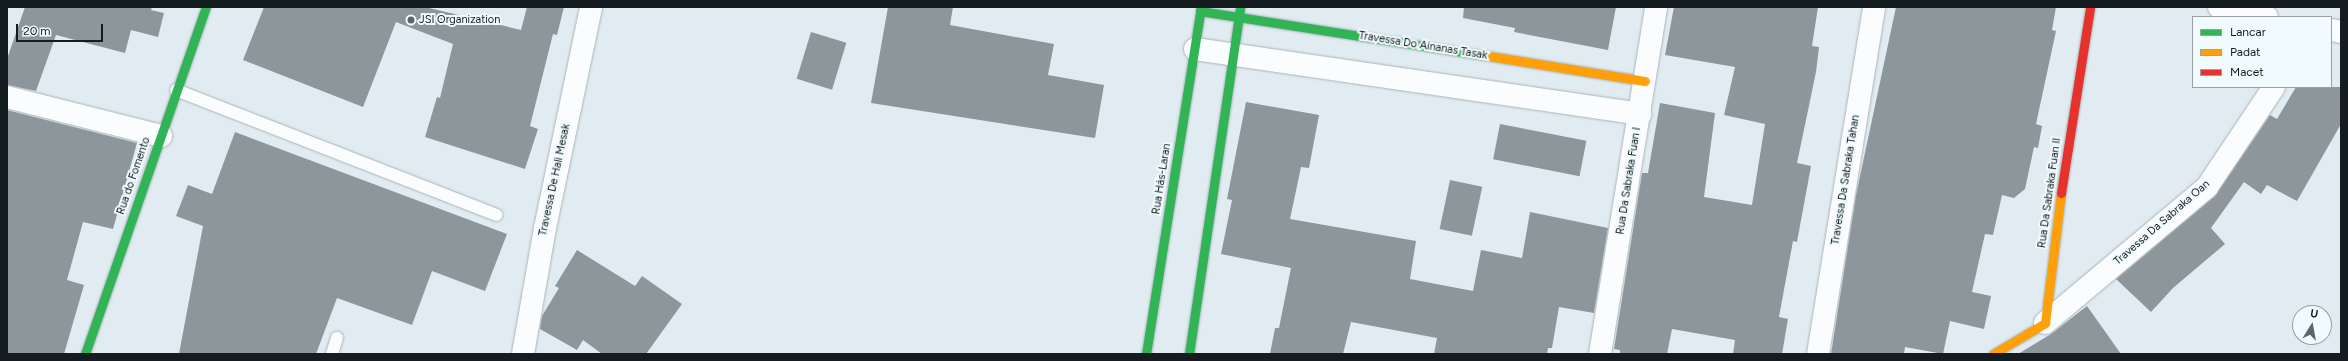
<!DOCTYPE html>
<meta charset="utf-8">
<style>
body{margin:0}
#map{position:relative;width:2348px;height:361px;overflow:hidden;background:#e0ecf1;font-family:Figtree,sans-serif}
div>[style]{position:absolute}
.building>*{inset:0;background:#8d969a;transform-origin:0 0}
.roads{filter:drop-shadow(0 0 1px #abb4b8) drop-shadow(0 0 1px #abb4b8)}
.lane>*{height:12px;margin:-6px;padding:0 6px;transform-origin:6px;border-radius:6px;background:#fafcfd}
.street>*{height:22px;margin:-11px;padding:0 11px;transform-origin:11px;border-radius:11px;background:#fafcfd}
.fast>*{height:9px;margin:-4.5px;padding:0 4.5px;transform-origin:4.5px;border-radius:4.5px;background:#30b455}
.slow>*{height:9px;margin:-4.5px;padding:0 4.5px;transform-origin:4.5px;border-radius:4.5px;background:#ff9f0a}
.jam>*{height:9px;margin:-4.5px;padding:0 4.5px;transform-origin:4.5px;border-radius:4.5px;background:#e5322d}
.dots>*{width:11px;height:11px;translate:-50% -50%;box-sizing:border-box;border:2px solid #f1fafd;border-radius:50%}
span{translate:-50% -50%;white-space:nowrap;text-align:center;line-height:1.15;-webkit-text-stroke:4px #f1fafd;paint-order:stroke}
.poi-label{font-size:11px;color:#151c1f}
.left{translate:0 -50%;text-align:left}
.street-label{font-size:11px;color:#151c1f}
.frame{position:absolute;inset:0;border:8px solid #151c1f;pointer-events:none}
.legend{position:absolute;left:2192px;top:16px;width:140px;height:72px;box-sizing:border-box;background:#f1fafd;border:1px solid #99a1a4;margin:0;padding:5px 7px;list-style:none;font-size:12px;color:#151c1f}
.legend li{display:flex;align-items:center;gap:8px;height:20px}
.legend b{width:20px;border:1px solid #99a1a4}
.north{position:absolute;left:2292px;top:305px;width:40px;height:40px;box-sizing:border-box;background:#f1fafd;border:1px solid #99a1a4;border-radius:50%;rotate:11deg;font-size:11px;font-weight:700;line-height:16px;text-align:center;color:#151c1f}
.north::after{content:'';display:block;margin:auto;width:14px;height:18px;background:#5c6568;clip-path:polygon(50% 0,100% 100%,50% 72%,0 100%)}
.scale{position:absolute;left:16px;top:24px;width:87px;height:18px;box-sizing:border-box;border:2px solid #151c1f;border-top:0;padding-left:5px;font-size:12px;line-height:14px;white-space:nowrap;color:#151c1f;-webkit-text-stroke:3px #f1fafd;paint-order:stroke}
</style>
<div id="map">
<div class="building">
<i style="clip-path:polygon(25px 7px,152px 7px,151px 10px,164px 13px,158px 37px,131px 30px,125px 53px,56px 35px,36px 91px,7px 85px,7px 59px)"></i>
<i style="clip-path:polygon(264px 7px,425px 7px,521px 30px,527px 7px,564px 7px,557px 35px,553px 34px,530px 126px,538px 129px,525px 169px,425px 137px,437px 97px,440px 98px,453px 44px,396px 22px,363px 107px,243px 60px)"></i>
<i style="clip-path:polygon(888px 7px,953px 7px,950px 25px,1054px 44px,1048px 75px,1104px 85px,1095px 138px,871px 103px)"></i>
<i style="clip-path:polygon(1464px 7px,1616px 7px,1608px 50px,1514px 32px,1515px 28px,1463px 18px)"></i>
<i style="clip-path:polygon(1674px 7px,1818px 7px,1812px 46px,1819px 47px,1816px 72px,1797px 163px,1811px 166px,1797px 242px,1793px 241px,1779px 317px,1788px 319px,1782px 354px,1733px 354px,1735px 340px,1672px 329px,1667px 354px,1620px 354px,1620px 350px,1614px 349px,1642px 173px,1648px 173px,1660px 103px,1715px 113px,1704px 197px,1752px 205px,1765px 124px,1724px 115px,1735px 67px,1665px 55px)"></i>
<i style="clip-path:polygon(1896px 7px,2056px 7px,2052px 30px,2056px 31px,2036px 124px,2042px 126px,2038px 148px,2034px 147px,2025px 189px,2014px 198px,2002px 195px,1993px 235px,1985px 234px,1972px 292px,1991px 296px,1984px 329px,1950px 321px,1943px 354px,1905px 347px,1904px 354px,1831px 354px,1856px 195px)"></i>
<i style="left:811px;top:32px;width:37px;height:49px;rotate:17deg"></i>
<i style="clip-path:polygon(2296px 87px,2341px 87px,2341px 124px,2297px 201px,2267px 185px,2261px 194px,2244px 182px,2211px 228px,2225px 244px,2173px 288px,2151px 312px,2116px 279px,2215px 196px,2270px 115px,2277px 119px)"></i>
<i style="clip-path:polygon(1246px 102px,1319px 115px,1309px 168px,1301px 167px,1290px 219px,1416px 241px,1410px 279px,1473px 291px,1481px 250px,1522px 258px,1530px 212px,1608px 228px,1594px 313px,1559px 307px,1552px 348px,1548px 348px,1547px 354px,1434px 354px,1437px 338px,1351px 322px,1343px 354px,1270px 354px,1275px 328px,1279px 328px,1291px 268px,1221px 254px,1232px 200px,1227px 199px)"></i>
<i style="clip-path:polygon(7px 110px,137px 143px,113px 229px,83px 222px,67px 280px,84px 285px,64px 354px,7px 354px)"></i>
<i style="left:1500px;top:124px;width:88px;height:36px;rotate:11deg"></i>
<i style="clip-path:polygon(235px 132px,507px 234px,485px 291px,432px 271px,412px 325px,337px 298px,316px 354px,179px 354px,203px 226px,176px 216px,188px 185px,212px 194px)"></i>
<i style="left:1450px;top:180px;width:33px;height:50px;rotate:12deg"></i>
<i style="clip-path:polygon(577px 250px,635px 286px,642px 276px,682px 304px,646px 354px,602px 354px,583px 340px,577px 350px,540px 329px,542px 316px,559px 288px,555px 286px)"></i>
<i style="clip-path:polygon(2087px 306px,2121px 354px,2018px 354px,2051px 334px)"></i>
</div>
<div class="roads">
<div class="lane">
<i style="left:176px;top:90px;width:344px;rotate:21.3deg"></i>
<i style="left:332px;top:354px;width:17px;rotate:-73deg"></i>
</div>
<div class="street">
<i style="left:2219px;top:7px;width:49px;rotate:11.8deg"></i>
<i style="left:2331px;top:30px;width:10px;rotate:11deg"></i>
<i style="left:1195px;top:49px;width:450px;rotate:8.3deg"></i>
<i style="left:7px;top:97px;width:159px;rotate:14.2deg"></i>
<i style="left:2045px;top:323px;width:212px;rotate:-40deg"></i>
<i style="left:2207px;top:187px;width:120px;rotate:-56.2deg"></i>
<i style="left:523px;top:354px;width:128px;rotate:-80.1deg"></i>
<i style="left:545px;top:228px;width:226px;rotate:-78.2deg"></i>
<i style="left:1600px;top:354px;width:351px;rotate:-80.8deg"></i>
<i style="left:1818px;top:354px;width:351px;rotate:-80.8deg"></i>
</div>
<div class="fast">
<i style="left:1200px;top:11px;width:279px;rotate:8.9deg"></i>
<i style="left:85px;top:354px;width:367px;rotate:-70.8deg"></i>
<i style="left:1146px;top:354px;width:351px;rotate:-81deg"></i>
<i style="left:1189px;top:354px;width:351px;rotate:-81.6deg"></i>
</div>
<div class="slow">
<i style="left:1476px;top:54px;width:171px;rotate:9.1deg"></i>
<i style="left:1993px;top:354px;width:61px;rotate:-30.8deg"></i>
<i style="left:2045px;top:323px;width:131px;rotate:-83deg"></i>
</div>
<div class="jam">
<i style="left:2061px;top:193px;width:188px;rotate:-81.1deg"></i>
</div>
</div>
<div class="dots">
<i style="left:411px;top:20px;background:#5c6568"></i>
</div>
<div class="poi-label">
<span class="left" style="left:419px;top:20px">JSI Organization</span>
</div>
<div class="street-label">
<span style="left:1423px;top:46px;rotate:9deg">Travessa Do Ainanas Tasak</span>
<span style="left:134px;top:176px;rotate:-71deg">Rua do Fomento</span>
<span style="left:1162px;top:179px;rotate:-81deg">Rua Hás-Laran</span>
<span style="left:555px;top:180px;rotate:-78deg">Travessa De Hali Mesak</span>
<span style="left:1846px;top:180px;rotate:-81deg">Travessa Da Sabraka Tahan</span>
<span style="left:1629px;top:181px;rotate:-81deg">Rua Da Sabraka Fuan I</span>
<span style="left:2050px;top:193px;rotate:-82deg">Rua Da Sabraka Fuan II</span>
<span style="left:2162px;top:223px;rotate:-41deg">Travessa Da Sabraka Oan</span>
</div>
<div class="frame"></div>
<ul class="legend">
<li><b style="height:5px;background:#30b455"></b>Lancar</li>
<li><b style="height:5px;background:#ff9f0a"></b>Padat</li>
<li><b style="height:5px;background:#e5322d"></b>Macet</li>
</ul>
<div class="north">U</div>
<div class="scale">20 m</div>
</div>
